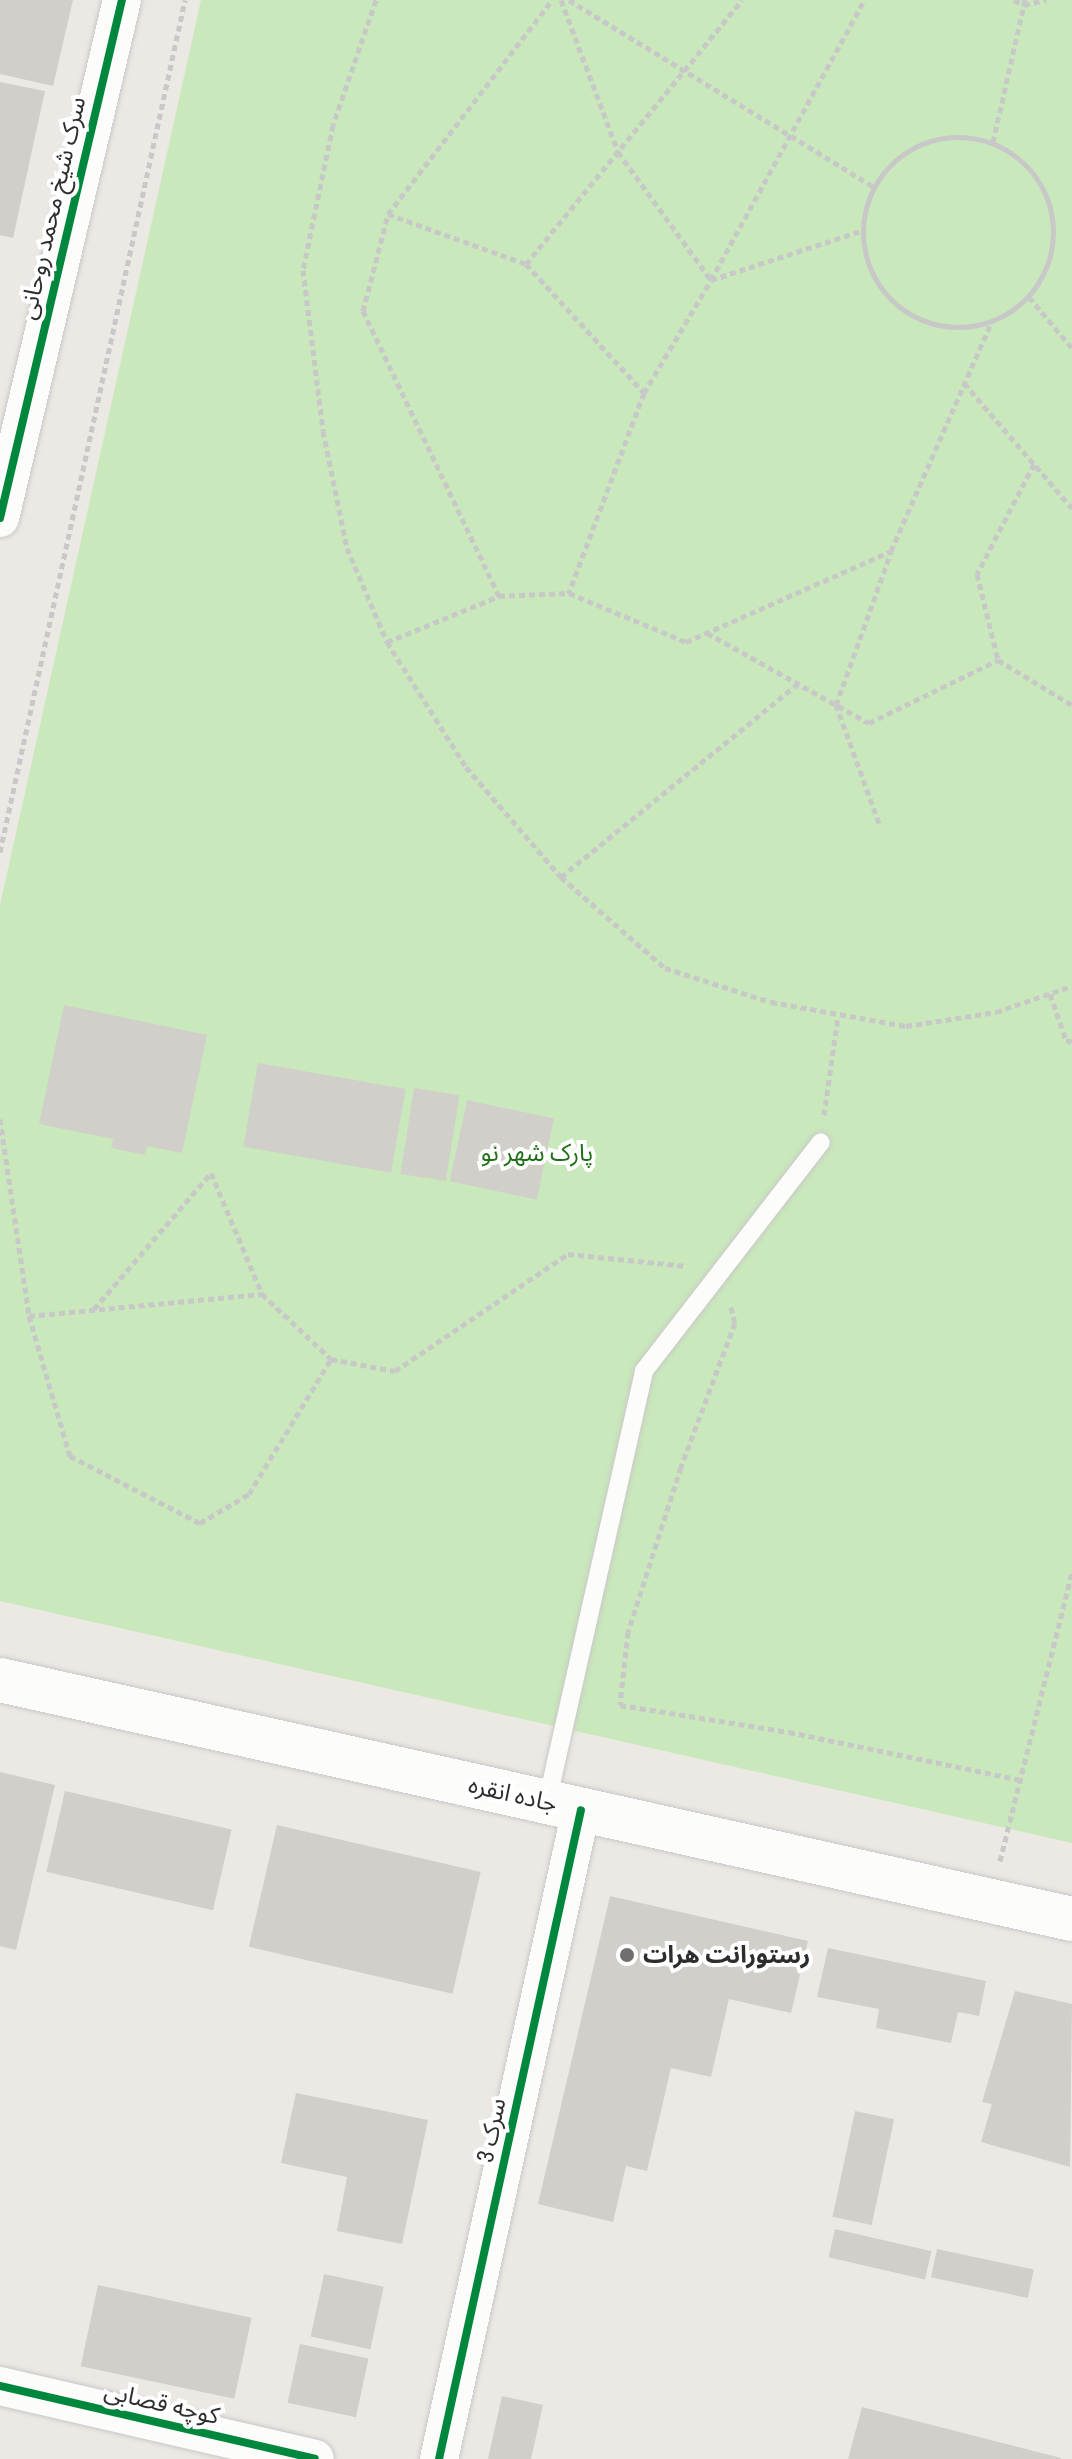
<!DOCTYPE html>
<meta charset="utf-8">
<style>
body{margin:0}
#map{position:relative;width:1072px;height:2459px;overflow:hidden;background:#ece9e4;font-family:"Archivo Narrow","Noto Sans Arabic",sans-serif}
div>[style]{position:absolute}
.green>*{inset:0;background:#c9e8bb}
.building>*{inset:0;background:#d1cfca;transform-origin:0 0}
.path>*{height:5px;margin-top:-2.5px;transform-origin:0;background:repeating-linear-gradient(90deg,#c8c8c8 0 6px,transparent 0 10px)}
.path>.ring{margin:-2.5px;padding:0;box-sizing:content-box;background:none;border:5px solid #c8c8c8;border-radius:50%}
.roads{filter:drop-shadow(0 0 2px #c9c8c8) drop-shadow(0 0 2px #c9c8c8)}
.service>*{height:18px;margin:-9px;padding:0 9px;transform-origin:9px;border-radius:9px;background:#fcfcfb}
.minor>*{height:38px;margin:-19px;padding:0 19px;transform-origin:19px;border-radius:19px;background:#fcfcfb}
.secondary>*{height:44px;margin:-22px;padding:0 22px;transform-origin:22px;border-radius:22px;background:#fcfcfb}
.cycleway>*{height:8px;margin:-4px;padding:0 4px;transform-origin:4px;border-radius:4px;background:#00873e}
.dots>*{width:22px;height:22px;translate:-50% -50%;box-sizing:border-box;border:4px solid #fff;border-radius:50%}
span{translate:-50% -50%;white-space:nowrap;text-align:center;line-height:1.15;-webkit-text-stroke:8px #fff;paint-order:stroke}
.street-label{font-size:24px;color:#2d2d2d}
.park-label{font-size:24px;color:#207018}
.poi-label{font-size:24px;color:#2d2d2d;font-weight:700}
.left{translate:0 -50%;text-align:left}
</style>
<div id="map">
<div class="green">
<i style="clip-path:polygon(201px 0,1072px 0,1072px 1843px,0 1601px,0 905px)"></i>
</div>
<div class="building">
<i style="clip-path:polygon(0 0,73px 0,53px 86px,0 74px)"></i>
<i style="clip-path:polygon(0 82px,45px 91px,13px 238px,0 235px)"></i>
<i style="clip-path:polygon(64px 1005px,207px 1035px,182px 1153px,147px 1146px,145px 1155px,111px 1148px,113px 1139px,39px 1124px)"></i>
<i style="left:258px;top:1063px;width:150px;height:85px;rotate:10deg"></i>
<i style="left:414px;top:1088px;width:46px;height:87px;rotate:9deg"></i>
<i style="left:467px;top:1100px;width:89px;height:83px;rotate:12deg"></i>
<i style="clip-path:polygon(0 1772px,55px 1785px,16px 1950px,0 1946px)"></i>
<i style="left:65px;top:1791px;width:171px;height:83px;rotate:13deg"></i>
<i style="left:277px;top:1825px;width:209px;height:125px;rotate:13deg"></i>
<i style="clip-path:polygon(610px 1896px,808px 1941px,791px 2013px,729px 1999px,711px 2077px,671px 2068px,647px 2171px,626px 2166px,613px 2222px,538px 2204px)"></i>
<i style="clip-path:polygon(828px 1948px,986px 1981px,979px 2016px,958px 2012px,951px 2043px,876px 2028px,879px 2009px,817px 1997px)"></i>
<i style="clip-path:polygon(1015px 1991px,1072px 2004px,1070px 2167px,981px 2142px,992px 2104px,982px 2102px)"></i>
<i style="clip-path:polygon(296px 2093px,428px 2120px,402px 2244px,337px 2231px,347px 2177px,281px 2163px)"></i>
<i style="left:855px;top:2111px;width:40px;height:108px;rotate:12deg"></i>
<i style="left:835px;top:2229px;width:99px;height:29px;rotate:13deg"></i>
<i style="left:937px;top:2249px;width:99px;height:29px;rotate:12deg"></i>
<i style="left:324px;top:2274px;width:61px;height:64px;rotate:12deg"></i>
<i style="left:98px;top:2285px;width:157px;height:83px;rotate:12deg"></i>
<i style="left:300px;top:2344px;width:70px;height:60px;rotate:12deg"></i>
<i style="clip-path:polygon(502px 2396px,543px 2405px,531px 2459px,488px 2459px)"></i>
<i style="clip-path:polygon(862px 2407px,1061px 2458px,1061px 2459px,848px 2459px)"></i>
</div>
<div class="path">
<i style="left:376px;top:0;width:132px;rotate:109deg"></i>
<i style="left:333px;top:125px;width:148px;rotate:101.7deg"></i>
<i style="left:303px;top:270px;width:162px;rotate:82.9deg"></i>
<i style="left:323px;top:431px;width:119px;rotate:78.4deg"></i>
<i style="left:347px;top:548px;width:102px;rotate:66.9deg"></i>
<i style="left:387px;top:642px;width:148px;rotate:57.7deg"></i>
<i style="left:466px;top:767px;width:145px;rotate:49.2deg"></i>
<i style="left:561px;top:877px;width:138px;rotate:41.2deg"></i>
<i style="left:665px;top:968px;width:111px;rotate:17.8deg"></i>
<i style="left:771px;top:1002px;width:137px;rotate:10.1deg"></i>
<i style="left:906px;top:1026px;width:91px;rotate:-8.8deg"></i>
<i style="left:996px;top:1012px;width:80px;rotate:-18.9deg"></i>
<i style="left:561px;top:0;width:162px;rotate:69.4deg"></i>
<i style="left:618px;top:152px;width:158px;rotate:54deg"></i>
<i style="left:711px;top:280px;width:158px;rotate:-18.1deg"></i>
<i style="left:569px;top:0;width:356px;rotate:31.5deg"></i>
<i style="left:1014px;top:0;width:11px;rotate:27deg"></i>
<i style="left:1024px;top:5px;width:23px;rotate:-13deg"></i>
<i class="ring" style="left:863px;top:137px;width:185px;height:185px"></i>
<i style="left:993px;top:142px;width:146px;rotate:-77.3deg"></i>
<i style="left:388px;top:214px;width:147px;rotate:19.9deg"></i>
<i style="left:526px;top:264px;width:341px;rotate:-50.7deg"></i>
<i style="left:526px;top:264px;width:175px;rotate:47.5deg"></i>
<i style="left:644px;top:393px;width:214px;rotate:110.6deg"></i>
<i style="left:1029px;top:297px;width:67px;rotate:49.9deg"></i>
<i style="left:964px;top:383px;width:165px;rotate:49.2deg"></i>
<i style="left:644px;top:393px;width:131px;rotate:-59.3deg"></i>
<i style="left:711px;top:280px;width:319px;rotate:-61.3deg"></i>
<i style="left:1034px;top:464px;width:124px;rotate:117.4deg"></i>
<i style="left:977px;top:574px;width:89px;rotate:76.3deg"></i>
<i style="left:998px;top:660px;width:87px;rotate:31.3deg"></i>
<i style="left:499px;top:596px;width:316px;rotate:-115.5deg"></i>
<i style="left:363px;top:311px;width:100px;rotate:-75.5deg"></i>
<i style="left:388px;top:214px;width:270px;rotate:-52.5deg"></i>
<i style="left:707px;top:633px;width:185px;rotate:29.1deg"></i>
<i style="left:869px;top:723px;width:144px;rotate:-26deg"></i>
<i style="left:387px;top:642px;width:121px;rotate:-22.3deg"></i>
<i style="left:499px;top:596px;width:70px;rotate:-2.5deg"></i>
<i style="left:569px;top:593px;width:127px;rotate:22.7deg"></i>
<i style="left:686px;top:642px;width:224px;rotate:-23.9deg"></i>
<i style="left:891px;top:551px;width:249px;rotate:-66.3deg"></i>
<i style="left:879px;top:823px;width:126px;rotate:-110deg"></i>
<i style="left:836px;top:705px;width:163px;rotate:-70.2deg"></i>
<i style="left:0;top:852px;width:872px;rotate:-77.75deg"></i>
<i style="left:561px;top:877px;width:306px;rotate:-39.2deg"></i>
<i style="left:1050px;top:994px;width:49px;rotate:70.8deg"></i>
<i style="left:1066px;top:1040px;width:6px;rotate:18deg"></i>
<i style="left:824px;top:1115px;width:99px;rotate:-81.9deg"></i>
<i style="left:0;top:1119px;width:199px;rotate:81.6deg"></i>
<i style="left:29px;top:1316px;width:146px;rotate:73.7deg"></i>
<i style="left:70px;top:1456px;width:146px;rotate:27.3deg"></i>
<i style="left:200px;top:1523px;width:57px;rotate:-30.6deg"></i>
<i style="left:249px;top:1494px;width:158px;rotate:-58.7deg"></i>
<i style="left:331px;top:1359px;width:65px;rotate:10.6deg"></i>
<i style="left:395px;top:1371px;width:209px;rotate:-34.1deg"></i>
<i style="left:568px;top:1254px;width:119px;rotate:5.8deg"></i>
<i style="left:731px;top:1307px;width:16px;rotate:76deg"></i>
<i style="left:735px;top:1323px;width:154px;rotate:110.6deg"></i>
<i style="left:681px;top:1467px;width:173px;rotate:107.8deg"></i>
<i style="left:628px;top:1632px;width:73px;rotate:96.3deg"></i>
<i style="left:620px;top:1705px;width:171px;rotate:9.1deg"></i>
<i style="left:789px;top:1732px;width:236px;rotate:11.7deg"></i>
<i style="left:94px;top:1309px;width:179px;rotate:-49.3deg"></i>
<i style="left:211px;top:1173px;width:131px;rotate:67.1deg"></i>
<i style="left:29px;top:1316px;width:234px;rotate:-5.4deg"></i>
<i style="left:262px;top:1294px;width:95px;rotate:43.3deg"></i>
<i style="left:1000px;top:1861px;width:298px;rotate:-76deg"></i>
</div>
<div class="roads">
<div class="service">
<i style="left:547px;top:1802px;width:442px;rotate:-77.3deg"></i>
<i style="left:644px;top:1371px;width:289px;rotate:-52.3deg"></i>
</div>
<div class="minor">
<i style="left:0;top:518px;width:532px;rotate:-76.75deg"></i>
<i style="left:0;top:2386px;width:323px;rotate:13deg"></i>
<i style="left:439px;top:2459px;width:664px;rotate:-77.66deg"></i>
</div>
<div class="secondary">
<i style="left:0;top:1680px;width:1098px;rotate:12.57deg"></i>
</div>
</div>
<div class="cycleway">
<i style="left:0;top:518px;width:532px;rotate:-76.75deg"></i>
<i style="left:0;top:2386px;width:323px;rotate:13deg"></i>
<i style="left:439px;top:2459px;width:664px;rotate:-77.66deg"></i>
</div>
<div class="dots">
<i style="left:627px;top:1955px;background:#706f6d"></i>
</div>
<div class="street-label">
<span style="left:52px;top:208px;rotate:-77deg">سرک شیخ محمد روحانی</span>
<span style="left:513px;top:1794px;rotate:13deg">جاده انقره</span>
<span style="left:491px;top:2130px;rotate:-78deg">سرک 3</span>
<span style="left:162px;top:2403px;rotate:13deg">کوچه قصابی</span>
</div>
<div class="park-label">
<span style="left:537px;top:1153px">پارک شهر نو</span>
</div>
<div class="poi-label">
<span class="left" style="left:643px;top:1955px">رستورانت هرات</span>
</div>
</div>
